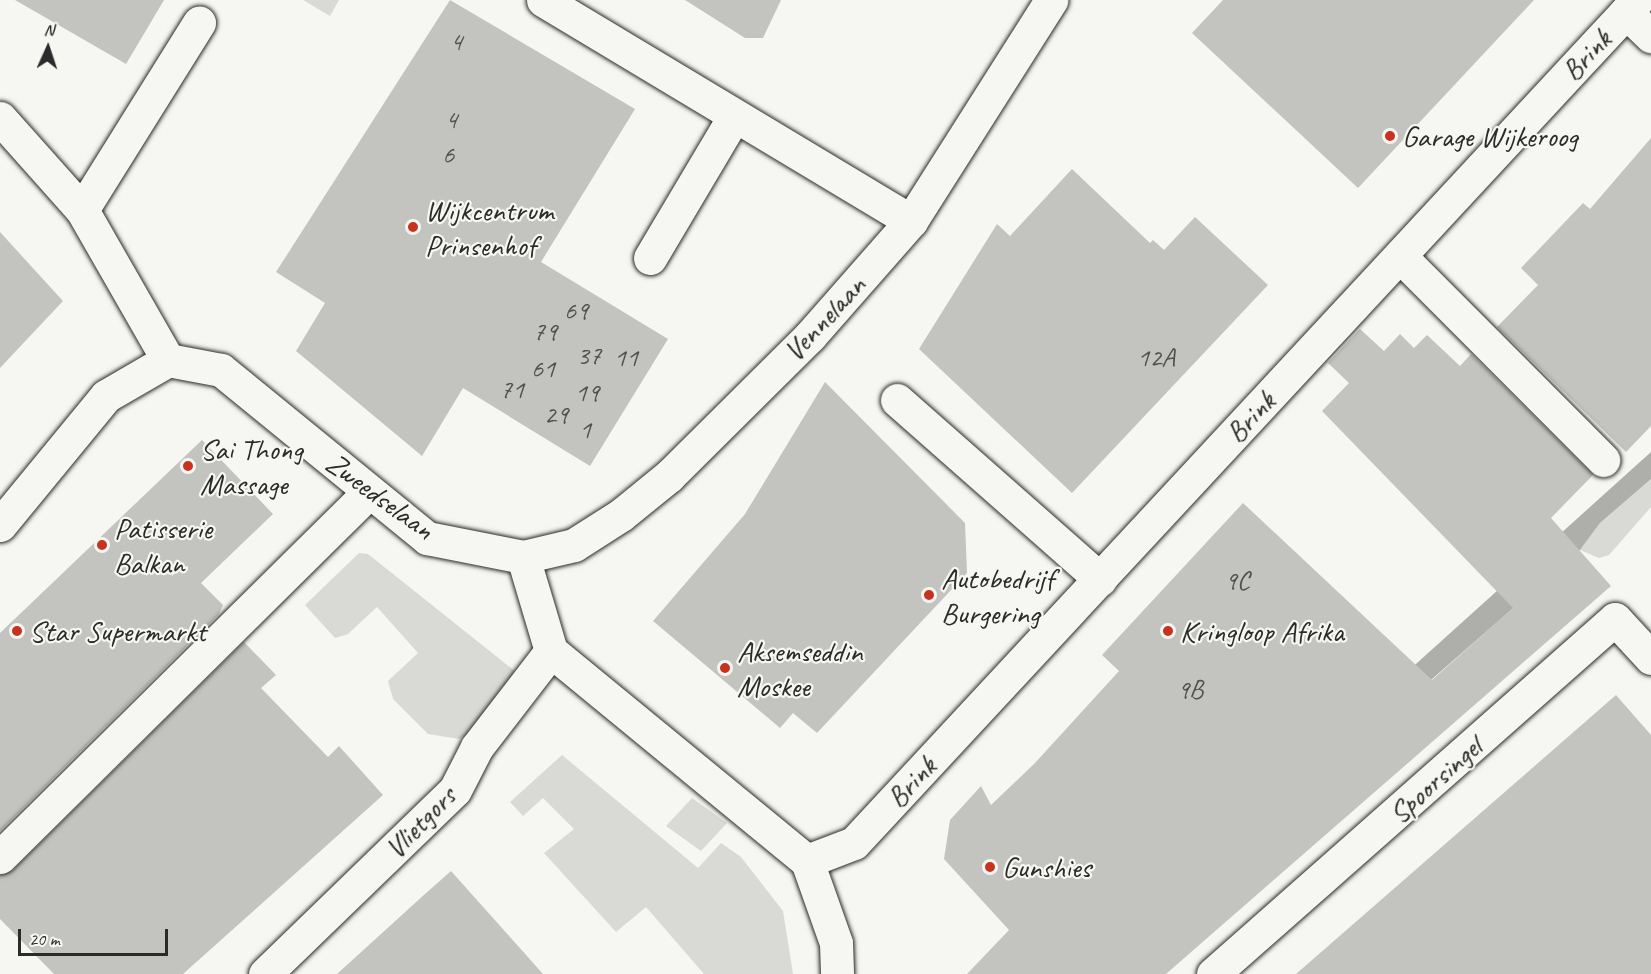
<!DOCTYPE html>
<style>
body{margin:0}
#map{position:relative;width:1651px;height:974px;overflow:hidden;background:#f6f6f2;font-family:Caveat,sans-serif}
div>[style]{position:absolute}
.green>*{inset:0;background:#d9d9d5}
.water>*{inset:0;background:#aeaeab}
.building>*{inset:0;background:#c3c3c0}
.roads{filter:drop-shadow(0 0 2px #2b2b2b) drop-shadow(0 0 2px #2b2b2b)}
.minor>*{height:33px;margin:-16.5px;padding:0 16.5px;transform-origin:16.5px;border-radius:16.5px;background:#f6f6f2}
.dots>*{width:16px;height:16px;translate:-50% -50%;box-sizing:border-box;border:3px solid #f6f6f2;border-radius:50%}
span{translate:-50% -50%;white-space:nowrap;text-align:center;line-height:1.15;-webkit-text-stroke:4.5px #f6f6f2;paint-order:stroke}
.number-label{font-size:27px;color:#515150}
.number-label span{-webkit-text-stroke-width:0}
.street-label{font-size:30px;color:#2b2b2b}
.poi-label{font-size:30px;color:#2b2b2b}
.left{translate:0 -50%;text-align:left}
.north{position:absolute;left:18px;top:18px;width:60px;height:60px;-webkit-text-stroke:4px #f6f6f2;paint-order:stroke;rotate:3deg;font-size:16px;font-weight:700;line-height:24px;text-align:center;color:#2b2b2b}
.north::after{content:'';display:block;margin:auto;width:21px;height:27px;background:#2b2b2b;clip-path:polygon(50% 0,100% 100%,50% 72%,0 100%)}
.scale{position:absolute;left:18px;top:929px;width:150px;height:27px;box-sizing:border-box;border:3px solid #2b2b2b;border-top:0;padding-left:8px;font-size:18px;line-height:21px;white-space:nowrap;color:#2b2b2b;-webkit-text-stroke:4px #f6f6f2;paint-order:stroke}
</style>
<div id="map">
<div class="green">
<i style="clip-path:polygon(303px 0,339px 0,330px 16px)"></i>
<i style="clip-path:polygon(1651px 479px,1651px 507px,1609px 555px,1599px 558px,1580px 550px,1600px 523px)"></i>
<i style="clip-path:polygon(359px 553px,368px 554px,516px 672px,473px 731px,459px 739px,428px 734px,393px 699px,388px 681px,418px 653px,377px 607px,348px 634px,335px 638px,305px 605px)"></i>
<i style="clip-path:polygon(562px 755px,698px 868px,721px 843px,741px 857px,783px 911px,793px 974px,704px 974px,646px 907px,616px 932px,544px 853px,574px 829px,543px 798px,523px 816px,510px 802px)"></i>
<i style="clip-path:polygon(692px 798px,727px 823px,701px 851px,666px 826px)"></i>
</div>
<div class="water">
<i style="clip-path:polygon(1651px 452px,1651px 479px,1600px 523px,1580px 550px,1094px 974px,1072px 974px)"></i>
</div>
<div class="building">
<i style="clip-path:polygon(15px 0,164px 0,126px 64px)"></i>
<i style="clip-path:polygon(450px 0,635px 109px,541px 262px,668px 339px,590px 466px,463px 388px,422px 456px,296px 351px,325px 303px,276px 272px)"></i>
<i style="clip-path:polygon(685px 0,781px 0,763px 38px,745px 38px)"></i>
<i style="clip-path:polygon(1223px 0,1534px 0,1358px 188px,1192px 33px)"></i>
<i style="clip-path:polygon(1651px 138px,1651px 426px,1626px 452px,1497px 327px,1538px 285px,1521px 268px,1583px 203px,1590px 209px)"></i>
<i style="clip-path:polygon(1072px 169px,1150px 243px,1153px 240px,1164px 250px,1195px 217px,1268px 285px,1072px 493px,919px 349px,997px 224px,1010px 236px)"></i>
<i style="clip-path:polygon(0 232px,63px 301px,0 368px)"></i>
<i style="clip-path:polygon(1360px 329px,1384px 351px,1400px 334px,1414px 348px,1427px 335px,1460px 366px,1471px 354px,1593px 475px,1551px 518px,1611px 586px,1166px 974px,967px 974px,1009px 930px,944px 859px,950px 820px,981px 786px,991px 805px,1035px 763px,1119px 671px,1102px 655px,1243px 503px,1432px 680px,1513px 608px,1322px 411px,1349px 383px,1328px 363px)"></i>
<i style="clip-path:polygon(825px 382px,965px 523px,967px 573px,817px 733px,793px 713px,780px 728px,653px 621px,745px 514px)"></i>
<i style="clip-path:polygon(202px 440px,273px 514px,201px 583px,223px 605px,219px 614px,0 831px,0 633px)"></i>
<i style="clip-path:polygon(244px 642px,276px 675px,261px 688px,328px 757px,339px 746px,383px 795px,183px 974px,54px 974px,0 919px,0 875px,13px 870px)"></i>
<i style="clip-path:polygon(1616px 695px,1651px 735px,1651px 974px,1296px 974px)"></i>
<i style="clip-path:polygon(451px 871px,543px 974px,337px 974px,425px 894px)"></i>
</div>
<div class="roads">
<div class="minor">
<i style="left:543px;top:0;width:429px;rotate:31deg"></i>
<i style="left:1626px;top:12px;width:35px;rotate:44deg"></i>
<i style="left:0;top:118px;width:123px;rotate:48.3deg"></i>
<i style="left:82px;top:210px;width:173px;rotate:60.2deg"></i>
<i style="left:82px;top:210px;width:221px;rotate:-58deg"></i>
<i style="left:1400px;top:256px;width:288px;rotate:45.1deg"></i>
<i style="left:650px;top:258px;width:163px;rotate:-59.3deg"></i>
<i style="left:168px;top:360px;width:54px;rotate:10.7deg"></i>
<i style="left:221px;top:370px;width:266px;rotate:39.2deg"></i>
<i style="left:427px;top:538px;width:98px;rotate:11.2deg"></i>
<i style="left:523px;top:557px;width:52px;rotate:-13.2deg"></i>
<i style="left:574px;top:545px;width:56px;rotate:-32.6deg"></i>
<i style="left:621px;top:515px;width:62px;rotate:-39.1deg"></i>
<i style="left:669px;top:476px;width:199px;rotate:-44.8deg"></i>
<i style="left:810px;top:336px;width:153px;rotate:-48.7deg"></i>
<i style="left:911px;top:221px;width:262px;rotate:-57.6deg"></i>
<i style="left:897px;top:400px;width:271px;rotate:41.4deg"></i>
<i style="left:0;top:525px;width:167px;rotate:-50.6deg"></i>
<i style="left:106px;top:396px;width:72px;rotate:-30.1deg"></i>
<i style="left:523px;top:557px;width:98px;rotate:73.4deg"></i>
<i style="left:551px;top:651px;width:331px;rotate:39.4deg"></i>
<i style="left:0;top:857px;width:518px;rotate:-44.69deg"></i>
<i style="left:807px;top:861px;width:50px;rotate:-21deg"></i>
<i style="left:854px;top:843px;width:1151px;rotate:-47.11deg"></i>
<i style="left:807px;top:861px;width:87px;rotate:70.5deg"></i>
<i style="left:836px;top:943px;width:31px;rotate:88deg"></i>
<i style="left:265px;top:974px;width:264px;rotate:-44.1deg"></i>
<i style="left:455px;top:790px;width:48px;rotate:-62.9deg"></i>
<i style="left:477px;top:747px;width:121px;rotate:-52.4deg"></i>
<i style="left:1213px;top:974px;width:536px;rotate:-41.45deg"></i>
<i style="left:1615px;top:619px;width:53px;rotate:47.3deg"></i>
</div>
</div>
<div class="dots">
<i style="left:1390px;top:136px;background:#c8321e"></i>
<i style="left:413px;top:227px;background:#c8321e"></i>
<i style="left:188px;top:466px;background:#c8321e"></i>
<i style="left:102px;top:545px;background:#c8321e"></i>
<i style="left:929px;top:595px;background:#c8321e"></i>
<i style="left:17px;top:631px;background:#c8321e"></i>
<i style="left:1168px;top:631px;background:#c8321e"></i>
<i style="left:725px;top:668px;background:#c8321e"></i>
<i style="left:990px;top:867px;background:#c8321e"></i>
</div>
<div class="number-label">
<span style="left:456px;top:42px">4</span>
<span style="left:451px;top:120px">4</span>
<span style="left:448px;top:155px">6</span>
<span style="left:576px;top:311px">69</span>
<span style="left:545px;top:332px">79</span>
<span style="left:589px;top:356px">37</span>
<span style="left:626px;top:358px">11</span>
<span style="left:1156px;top:358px">12A</span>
<span style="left:543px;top:369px">61</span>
<span style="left:512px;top:390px">71</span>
<span style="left:587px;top:393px">19</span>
<span style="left:556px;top:415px">29</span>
<span style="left:585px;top:430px">1</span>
<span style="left:1237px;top:581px">9C</span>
<span style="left:1190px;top:690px">9B</span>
</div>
<div class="street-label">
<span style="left:1586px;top:55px;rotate:-47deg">Brink</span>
<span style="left:824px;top:318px;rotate:-47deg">Vennelaan</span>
<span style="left:1250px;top:417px;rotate:-47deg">Brink</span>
<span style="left:380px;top:496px;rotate:36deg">Zweedselaan</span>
<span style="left:1435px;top:780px;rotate:-42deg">Spoorsingel</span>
<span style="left:911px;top:782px;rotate:-47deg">Brink</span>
<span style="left:420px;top:822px;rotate:-46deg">Vlietgors</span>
</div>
<div class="poi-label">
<span class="left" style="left:1402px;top:136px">Garage Wijkeroog</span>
<span class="left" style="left:425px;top:227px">Wijkcentrum<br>Prinsenhof</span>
<span class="left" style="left:200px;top:466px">Sai Thong<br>Massage</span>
<span class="left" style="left:114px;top:545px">Patisserie<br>Balkan</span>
<span class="left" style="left:941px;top:595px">Autobedrijf<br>Burgering</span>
<span class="left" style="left:29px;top:631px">Star Supermarkt</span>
<span class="left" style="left:1180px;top:631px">Kringloop Afrika</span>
<span class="left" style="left:737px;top:668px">Aksemseddin<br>Moskee</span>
<span class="left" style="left:1002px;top:867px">Gunshies</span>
</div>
<div class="north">N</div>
<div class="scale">20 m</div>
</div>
